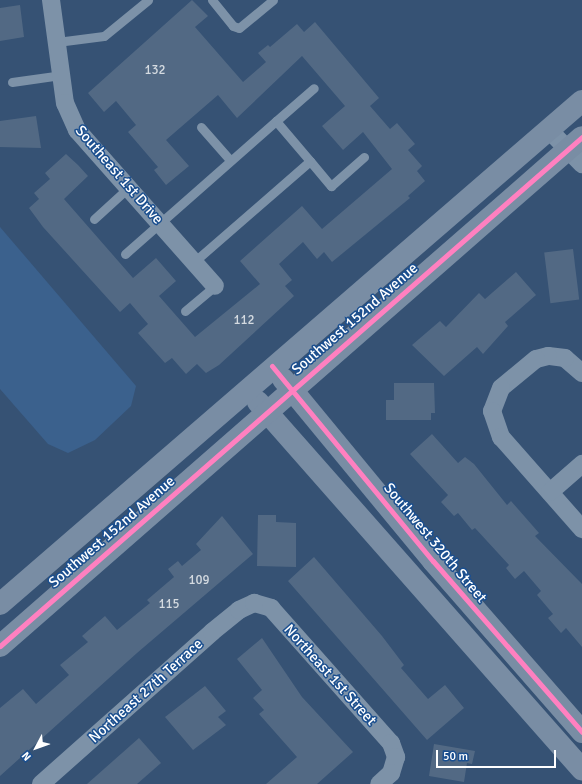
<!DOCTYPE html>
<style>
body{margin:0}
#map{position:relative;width:582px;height:784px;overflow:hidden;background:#365274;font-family:Signika,sans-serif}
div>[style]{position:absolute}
.water>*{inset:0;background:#3b618d}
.building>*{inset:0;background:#526984;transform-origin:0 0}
.lane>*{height:9px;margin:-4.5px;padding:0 4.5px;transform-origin:4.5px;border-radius:4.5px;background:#7d92a8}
.street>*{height:18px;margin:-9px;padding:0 9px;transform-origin:9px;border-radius:9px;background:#7d92a8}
.secondary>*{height:22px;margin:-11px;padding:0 11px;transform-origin:11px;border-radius:11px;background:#798da4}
.cycleway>*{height:5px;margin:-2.5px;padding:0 2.5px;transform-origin:2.5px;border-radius:2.5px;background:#ff80c0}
span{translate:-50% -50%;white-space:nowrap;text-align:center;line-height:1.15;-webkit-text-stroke:3px #1b4f8f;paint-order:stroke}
.number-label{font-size:13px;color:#d4dae0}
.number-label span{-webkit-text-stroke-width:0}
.street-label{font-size:15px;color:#fff}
.north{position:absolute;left:16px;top:728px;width:40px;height:40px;-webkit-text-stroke:3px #1b4f8f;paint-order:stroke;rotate:229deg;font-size:11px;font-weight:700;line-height:16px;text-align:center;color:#fff}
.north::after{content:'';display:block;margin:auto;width:14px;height:18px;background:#fff;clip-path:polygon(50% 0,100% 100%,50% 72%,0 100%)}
.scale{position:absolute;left:436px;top:750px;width:120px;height:18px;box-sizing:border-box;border:2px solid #fff;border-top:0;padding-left:5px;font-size:12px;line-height:14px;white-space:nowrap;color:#fff;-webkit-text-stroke:3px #1b4f8f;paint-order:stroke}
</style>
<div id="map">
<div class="water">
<i style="clip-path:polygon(0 227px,136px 386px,131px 406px,95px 440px,68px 453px,48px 444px,0 389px)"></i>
</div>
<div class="building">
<i style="clip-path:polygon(192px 0,208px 16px,195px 27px,243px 82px,266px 62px,258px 53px,268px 45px,270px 47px,297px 24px,304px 32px,315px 22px,379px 98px,370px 106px,390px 129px,397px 123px,415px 144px,408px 150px,422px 166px,417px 171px,425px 181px,408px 196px,410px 198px,332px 262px,324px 252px,317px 259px,303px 242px,279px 264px,292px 280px,285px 286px,294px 296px,219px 365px,206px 373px,197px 364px,186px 374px,172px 358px,165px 363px,138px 333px,148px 324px,130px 303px,120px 312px,43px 227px,29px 208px,39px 199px,34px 193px,50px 179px,45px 173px,66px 154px,78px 165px,88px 176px,64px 199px,133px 278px,156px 258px,176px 281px,159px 296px,195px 337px,260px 284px,240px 261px,302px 206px,322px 229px,392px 169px,363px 132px,343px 150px,322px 126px,345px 106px,302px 56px,237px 118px,218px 95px,166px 140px,189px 166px,166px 185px,154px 170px,158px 167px,128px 132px,136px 125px,116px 101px,104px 112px,88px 93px)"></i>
<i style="clip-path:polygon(20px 5px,24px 37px,0 41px,0 8px)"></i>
<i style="clip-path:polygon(36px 116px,41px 148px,0 147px,0 121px)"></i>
<i style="left:573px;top:249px;width:51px;height:29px;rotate:83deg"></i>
<i style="clip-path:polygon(516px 272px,536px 295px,505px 322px,508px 326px,483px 354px,477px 347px,444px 376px,412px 345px,440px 321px,446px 327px,479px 293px,485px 299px)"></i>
<i style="clip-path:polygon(394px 383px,434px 383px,435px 413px,431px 413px,431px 420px,386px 420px,386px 400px,394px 400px)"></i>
<i style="clip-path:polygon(432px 434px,458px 463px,465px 457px,474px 464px,507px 505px,511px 501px,539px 533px,535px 536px,582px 584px,582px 647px,566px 628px,561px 633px,548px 618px,553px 614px,537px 595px,541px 591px,524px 571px,515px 579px,506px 568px,509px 565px,475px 528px,472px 530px,458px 513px,454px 516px,441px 502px,448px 495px,410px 454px)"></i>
<i style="clip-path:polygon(258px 515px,276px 515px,276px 522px,296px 523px,296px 567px,257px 566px)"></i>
<i style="clip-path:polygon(222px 516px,253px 554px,137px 653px,0 776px,0 708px,23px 689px,36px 704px,69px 675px,60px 665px,88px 642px,82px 636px,105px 616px,117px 630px,150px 603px,147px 600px,174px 577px,168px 569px,178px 561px,182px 566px,201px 550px,196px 544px)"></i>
<i style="clip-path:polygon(314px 557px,382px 636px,404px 665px,401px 668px,428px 699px,445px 685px,464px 708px,427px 740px,288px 581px)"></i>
<i style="clip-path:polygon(262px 638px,302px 697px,353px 752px,317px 784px,266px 784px,297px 757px,259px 714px,264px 710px,253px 698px,262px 690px,237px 659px)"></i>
<i style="clip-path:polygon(205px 686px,226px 711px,218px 717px,226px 725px,193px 750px,165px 717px)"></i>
<i style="clip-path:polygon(139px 738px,161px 763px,137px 784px,87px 784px)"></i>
<i style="clip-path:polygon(434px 744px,475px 751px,472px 764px,467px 763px,464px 782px,429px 776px)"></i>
</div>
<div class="lane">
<i style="left:212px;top:0;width:33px;rotate:51deg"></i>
<i style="left:233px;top:26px;width:6px;rotate:18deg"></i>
<i style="left:239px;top:28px;width:44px;rotate:-39.5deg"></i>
<i style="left:57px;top:42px;width:47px;rotate:-7.3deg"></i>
<i style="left:104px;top:36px;width:57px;rotate:-39.3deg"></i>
<i style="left:12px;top:82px;width:49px;rotate:-8.1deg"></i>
<i style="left:276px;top:121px;width:50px;rotate:-41deg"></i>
<i style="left:201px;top:127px;width:44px;rotate:48.7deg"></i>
<i style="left:310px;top:161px;width:33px;rotate:50deg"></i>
<i style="left:331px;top:186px;width:44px;rotate:-41.3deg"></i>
<i style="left:94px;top:219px;width:46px;rotate:-42.4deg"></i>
<i style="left:125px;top:254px;width:201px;rotate:-41.4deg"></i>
<i style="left:276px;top:121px;width:52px;rotate:49.6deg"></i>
<i style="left:310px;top:161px;width:154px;rotate:139deg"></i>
<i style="left:185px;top:311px;width:39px;rotate:-40deg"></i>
</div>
<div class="street">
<i style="left:51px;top:0;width:104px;rotate:82.3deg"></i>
<i style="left:65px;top:103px;width:30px;rotate:66deg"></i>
<i style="left:77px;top:130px;width:208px;rotate:48.5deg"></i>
<i style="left:548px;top:129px;width:49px;rotate:45.8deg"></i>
<i style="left:582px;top:373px;width:23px;rotate:-139deg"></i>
<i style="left:565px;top:358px;width:17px;rotate:-173deg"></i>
<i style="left:548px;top:356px;width:12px;rotate:166deg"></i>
<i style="left:536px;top:359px;width:45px;rotate:140.4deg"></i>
<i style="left:501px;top:388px;width:25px;rotate:111deg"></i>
<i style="left:492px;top:411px;width:28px;rotate:71deg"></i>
<i style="left:501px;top:437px;width:123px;rotate:48.6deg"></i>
<i style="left:550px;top:492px;width:43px;rotate:-41.2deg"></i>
<i style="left:41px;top:784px;width:229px;rotate:-41.6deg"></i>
<i style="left:212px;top:632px;width:35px;rotate:-39deg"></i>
<i style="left:239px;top:610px;width:17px;rotate:-25deg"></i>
<i style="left:254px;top:603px;width:18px;rotate:16deg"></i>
<i style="left:271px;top:608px;width:181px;rotate:48.4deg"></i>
<i style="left:391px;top:743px;width:15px;rotate:70deg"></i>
<i style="left:396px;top:757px;width:17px;rotate:107deg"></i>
<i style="left:391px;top:773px;width:16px;rotate:137deg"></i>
</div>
<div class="secondary">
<i style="left:283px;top:379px;width:236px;rotate:50.5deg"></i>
<i style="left:433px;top:561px;width:227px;rotate:48.9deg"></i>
<i style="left:258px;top:402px;width:490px;rotate:48.6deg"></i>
<i style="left:0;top:604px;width:769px;rotate:-40.84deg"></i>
<i style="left:0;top:646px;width:773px;rotate:-41.17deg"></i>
</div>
<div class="cycleway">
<i style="left:272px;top:366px;width:253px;rotate:50.5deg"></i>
<i style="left:433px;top:561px;width:227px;rotate:48.9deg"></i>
<i style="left:0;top:646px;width:773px;rotate:-41.17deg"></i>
</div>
<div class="number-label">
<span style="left:155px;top:70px">132</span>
<span style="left:244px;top:320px">112</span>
<span style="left:199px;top:580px">109</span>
<span style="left:169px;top:604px">115</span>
</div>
<div class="street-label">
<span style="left:119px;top:175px;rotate:49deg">Southeast 1st Drive</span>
<span style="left:355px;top:319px;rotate:-41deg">Southwest 152nd Avenue</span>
<span style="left:112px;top:532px;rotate:-41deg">Southwest 152nd Avenue</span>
<span style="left:435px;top:543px;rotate:50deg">Southwest 320th Street</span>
<span style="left:330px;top:675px;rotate:48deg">Northeast 1st Street</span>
<span style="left:146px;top:691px;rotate:-42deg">Northeast 27th Terrace</span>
</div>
<div class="north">N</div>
<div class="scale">50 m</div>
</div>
